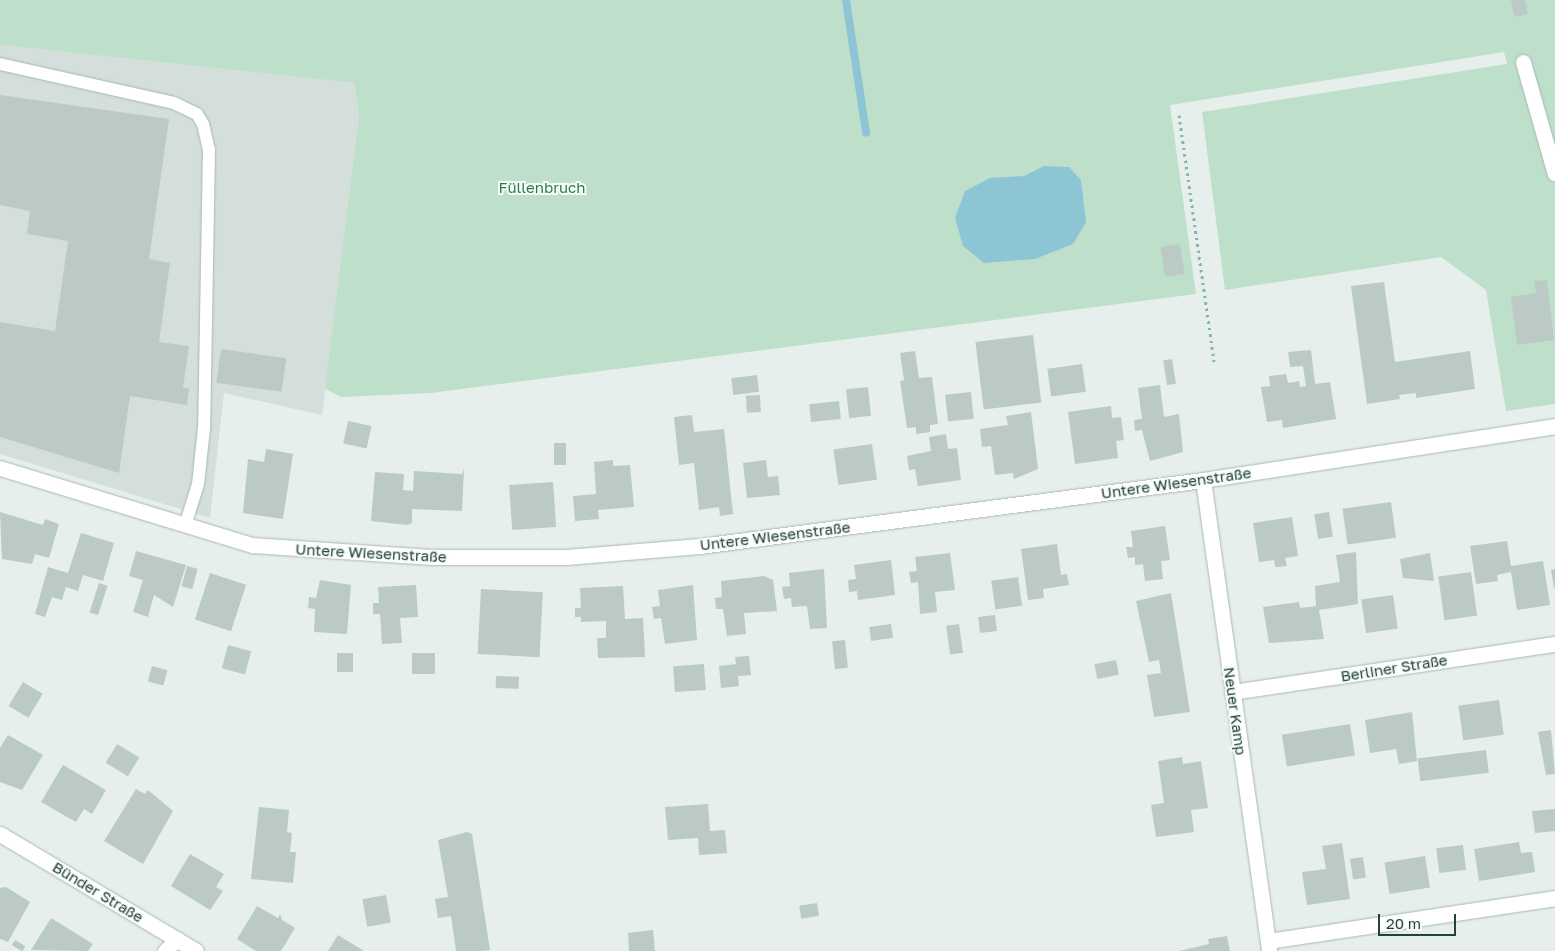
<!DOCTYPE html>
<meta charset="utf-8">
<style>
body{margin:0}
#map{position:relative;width:1555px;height:951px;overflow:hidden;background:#e6efec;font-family:"Golos Text",sans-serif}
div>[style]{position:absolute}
.built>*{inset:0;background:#d4dfdb}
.green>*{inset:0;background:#bee0ca}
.water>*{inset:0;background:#8dc5d5}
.stream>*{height:8px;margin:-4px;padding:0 4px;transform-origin:4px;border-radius:4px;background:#8dc5d5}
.building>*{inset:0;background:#bbcac5;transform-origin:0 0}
.path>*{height:3px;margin-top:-1.5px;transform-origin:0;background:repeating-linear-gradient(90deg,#85b4a8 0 2.5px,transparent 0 6.5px)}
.roads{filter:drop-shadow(0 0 1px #a8b8b4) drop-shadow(0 0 1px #a8b8b4)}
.lane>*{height:12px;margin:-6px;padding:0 6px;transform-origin:6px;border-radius:6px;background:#fff}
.street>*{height:15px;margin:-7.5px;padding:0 7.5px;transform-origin:7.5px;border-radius:7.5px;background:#fff}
.secondary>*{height:15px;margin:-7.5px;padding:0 7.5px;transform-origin:7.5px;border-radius:7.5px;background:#fff}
span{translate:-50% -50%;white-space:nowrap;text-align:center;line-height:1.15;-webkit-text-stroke:4px #f7fbf9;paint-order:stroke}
.park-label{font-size:15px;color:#2c7b50}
.street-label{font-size:15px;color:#23423c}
.scale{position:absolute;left:1378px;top:914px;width:78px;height:22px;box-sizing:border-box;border:2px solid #23423c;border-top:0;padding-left:6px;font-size:15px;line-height:18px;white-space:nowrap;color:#23423c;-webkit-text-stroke:4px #f7fbf9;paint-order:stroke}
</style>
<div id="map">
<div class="built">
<i style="clip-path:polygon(0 45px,354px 83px,359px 115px,322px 415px,224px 393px,210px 518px,0 454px)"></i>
</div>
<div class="green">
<i style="clip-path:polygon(0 0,1555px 0,1555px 404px,1506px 411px,1486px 290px,1441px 257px,1225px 290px,1202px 112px,1507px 64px,1504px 52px,1170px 105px,1196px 294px,431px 393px,341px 397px,325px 389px,359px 115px,354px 83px,0 45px)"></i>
</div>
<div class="water">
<i style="clip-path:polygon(1044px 166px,1069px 167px,1081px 180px,1086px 222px,1073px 244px,1035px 259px,984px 263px,963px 246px,955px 218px,965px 191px,990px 178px,1024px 176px)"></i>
</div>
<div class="stream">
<i style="left:846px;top:0;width:134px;rotate:81.4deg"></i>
</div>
<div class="building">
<i style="clip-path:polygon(1511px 0,1525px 0,1528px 14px,1514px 17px)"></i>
<i style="clip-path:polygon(0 95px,169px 119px,149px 259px,170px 263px,159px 342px,189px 346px,183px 388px,189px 388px,187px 405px,130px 396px,119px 473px,0 437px,0 322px,55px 331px,68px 241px,27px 234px,30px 211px,0 205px)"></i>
<i style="left:1180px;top:244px;width:30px;height:20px;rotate:81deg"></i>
<i style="clip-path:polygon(1547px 280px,1554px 340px,1517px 345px,1511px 297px,1536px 293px,1534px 281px)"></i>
<i style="clip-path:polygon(1384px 282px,1395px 362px,1470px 351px,1475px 389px,1416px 398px,1416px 393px,1399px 395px,1400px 399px,1367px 404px,1351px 286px)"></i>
<i style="left:1033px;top:335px;width:68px;height:58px;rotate:83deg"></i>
<i style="left:221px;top:349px;width:66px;height:34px;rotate:8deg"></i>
<i style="clip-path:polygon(1311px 350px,1315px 384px,1330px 382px,1336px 419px,1283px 428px,1282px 420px,1267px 422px,1261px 387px,1270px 386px,1269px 376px,1286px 374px,1288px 383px,1299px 381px,1300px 387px,1306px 386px,1303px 366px,1290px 367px,1288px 352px)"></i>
<i style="clip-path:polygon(915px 351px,919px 378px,932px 377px,938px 424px,930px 425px,930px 432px,916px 434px,916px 427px,907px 428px,900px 381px,904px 380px,900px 353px)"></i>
<i style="left:1172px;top:359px;width:25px;height:9px;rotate:81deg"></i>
<i style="left:1082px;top:364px;width:28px;height:35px;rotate:82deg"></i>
<i style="left:757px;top:375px;width:17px;height:26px;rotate:83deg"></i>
<i style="clip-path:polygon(1160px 385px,1164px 417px,1179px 414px,1183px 452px,1150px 461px,1142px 430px,1135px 431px,1134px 420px,1142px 419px,1138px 388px)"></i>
<i style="left:868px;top:387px;width:29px;height:22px;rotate:84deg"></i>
<i style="left:971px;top:392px;width:27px;height:26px;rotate:84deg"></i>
<i style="left:760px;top:395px;width:17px;height:14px;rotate:87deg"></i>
<i style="left:839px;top:401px;width:18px;height:30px;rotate:84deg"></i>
<i style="clip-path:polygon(1111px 406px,1112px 418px,1121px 417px,1124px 440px,1116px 441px,1118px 458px,1075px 464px,1068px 412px)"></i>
<i style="clip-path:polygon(1031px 412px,1038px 469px,1014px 479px,1013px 473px,995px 475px,991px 446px,982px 447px,980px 429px,1008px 425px,1006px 416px)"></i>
<i style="clip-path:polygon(692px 415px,694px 432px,724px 429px,733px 514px,720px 516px,719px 507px,699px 510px,694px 463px,679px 465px,674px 417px)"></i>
<i style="left:348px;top:421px;width:24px;height:23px;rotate:12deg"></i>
<i style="clip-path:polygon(946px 434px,948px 449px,957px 448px,961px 480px,918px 486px,915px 469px,909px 470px,907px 456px,931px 451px,929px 437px)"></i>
<i style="left:554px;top:443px;width:12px;height:22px"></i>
<i style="left:872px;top:444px;width:36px;height:39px;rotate:82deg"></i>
<i style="clip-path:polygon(266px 449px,293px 454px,283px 519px,243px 513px,248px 459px,264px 462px)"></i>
<i style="clip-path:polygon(613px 460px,613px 466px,630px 465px,634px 507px,598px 510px,599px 519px,575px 521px,573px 496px,596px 494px,594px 462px)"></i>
<i style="clip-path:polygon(766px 460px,768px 477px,778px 476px,780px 495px,747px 498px,743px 463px)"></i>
<i style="clip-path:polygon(464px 468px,462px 511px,412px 509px,412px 523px,407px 525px,371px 521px,375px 472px,404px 474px,403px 490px,413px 491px,414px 471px,462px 474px)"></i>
<i style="left:553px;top:482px;width:45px;height:44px;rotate:86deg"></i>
<i style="left:1391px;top:502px;width:36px;height:49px;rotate:82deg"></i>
<i style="clip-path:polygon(0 512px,43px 525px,45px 519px,59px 524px,49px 558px,35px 554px,32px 564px,2px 559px)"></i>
<i style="left:1329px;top:512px;width:25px;height:15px;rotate:81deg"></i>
<i style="clip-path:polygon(1292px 517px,1298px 556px,1285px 558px,1287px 566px,1275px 567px,1274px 560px,1259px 562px,1253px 523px)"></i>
<i style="clip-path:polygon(1165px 526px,1170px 560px,1161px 561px,1163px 579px,1145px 581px,1143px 564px,1135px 565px,1135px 557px,1128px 558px,1126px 547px,1133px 547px,1131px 531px)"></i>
<i style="clip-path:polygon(81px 533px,114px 543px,103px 581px,83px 575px,78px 591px,66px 587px,62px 600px,52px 597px,45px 617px,35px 614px,48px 567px,68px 573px)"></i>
<i style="clip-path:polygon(1507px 541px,1511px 566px,1543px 561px,1550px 605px,1517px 610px,1511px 572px,1497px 575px,1498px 581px,1476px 584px,1470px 546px)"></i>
<i style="clip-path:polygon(1057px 544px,1061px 575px,1067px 574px,1069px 585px,1043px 589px,1044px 598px,1028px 600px,1021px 549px)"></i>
<i style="clip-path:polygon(136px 551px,186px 565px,173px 607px,154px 595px,148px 617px,133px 612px,143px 580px,129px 576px)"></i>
<i style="clip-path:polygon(1356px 552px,1358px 604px,1319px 610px,1324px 639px,1269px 643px,1263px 607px,1299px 602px,1300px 608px,1316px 606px,1315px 586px,1340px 582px,1336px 555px)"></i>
<i style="clip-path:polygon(950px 553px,955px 590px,935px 592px,937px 612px,920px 614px,918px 582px,911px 583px,909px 572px,917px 571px,915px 557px)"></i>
<i style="clip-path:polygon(1430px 553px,1434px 581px,1403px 578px,1400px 559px)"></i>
<i style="clip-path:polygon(891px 560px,895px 595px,858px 600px,857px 591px,849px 592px,848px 580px,856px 579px,854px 565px)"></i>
<i style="left:187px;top:566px;width:11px;height:21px;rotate:15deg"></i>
<i style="clip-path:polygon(824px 569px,827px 628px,810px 629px,807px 606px,792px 607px,791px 598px,784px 599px,782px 587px,790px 586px,789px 573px)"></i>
<i style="clip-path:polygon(1555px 569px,1555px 588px,1554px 588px,1551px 570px)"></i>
<i style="left:1471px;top:572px;width:44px;height:33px;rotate:82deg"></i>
<i style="left:210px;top:573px;width:38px;height:49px;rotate:18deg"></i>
<i style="clip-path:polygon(764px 576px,773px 580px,777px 611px,744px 613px,746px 634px,727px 636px,723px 609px,716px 609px,715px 598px,722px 597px,721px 581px)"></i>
<i style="left:1018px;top:577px;width:29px;height:27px;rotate:82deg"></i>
<i style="clip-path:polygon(320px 580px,351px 585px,347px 634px,314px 632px,315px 609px,308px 608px,309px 597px,316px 598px)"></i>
<i style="left:99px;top:583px;width:9px;height:31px;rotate:18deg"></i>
<i style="clip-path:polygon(416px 585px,418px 617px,400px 618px,402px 643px,382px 644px,380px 614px,373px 614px,373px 603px,379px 603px,378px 587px)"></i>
<i style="clip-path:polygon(693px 585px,697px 640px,665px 644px,661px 618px,654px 619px,652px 607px,660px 606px,658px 590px)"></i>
<i style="clip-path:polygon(623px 586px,625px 619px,643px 618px,645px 657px,598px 658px,597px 638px,606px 638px,606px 621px,581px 622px,581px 617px,575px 617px,575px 608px,581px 608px,580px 588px)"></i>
<i style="left:481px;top:589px;width:62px;height:65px;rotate:3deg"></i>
<i style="clip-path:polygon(1171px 593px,1190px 712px,1154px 717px,1147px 675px,1161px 673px,1159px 660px,1149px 662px,1136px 601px)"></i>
<i style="left:1393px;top:595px;width:34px;height:32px;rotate:82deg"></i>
<i style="left:995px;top:615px;width:16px;height:17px;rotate:83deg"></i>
<i style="left:891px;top:624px;width:14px;height:22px;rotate:82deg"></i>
<i style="left:959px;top:624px;width:29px;height:13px;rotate:82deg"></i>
<i style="left:845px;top:640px;width:28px;height:13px;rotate:84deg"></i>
<i style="left:228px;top:645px;width:24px;height:24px;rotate:15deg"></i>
<i style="left:337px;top:653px;width:16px;height:19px"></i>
<i style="left:412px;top:653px;width:23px;height:21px"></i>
<i style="clip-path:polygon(749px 656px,751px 675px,738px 676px,739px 686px,721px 688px,719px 666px,736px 664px,735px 657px)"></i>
<i style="left:1116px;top:660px;width:15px;height:22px;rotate:79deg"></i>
<i style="left:704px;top:664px;width:26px;height:31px;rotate:86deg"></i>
<i style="left:152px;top:666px;width:16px;height:16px;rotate:15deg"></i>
<i style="left:496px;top:676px;width:23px;height:12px;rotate:2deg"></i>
<i style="left:23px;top:682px;width:23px;height:28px;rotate:31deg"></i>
<i style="left:1499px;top:700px;width:35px;height:41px;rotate:82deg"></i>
<i style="clip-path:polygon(1412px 712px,1417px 761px,1399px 764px,1396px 749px,1370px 753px,1365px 720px)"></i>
<i style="left:1350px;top:724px;width:32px;height:69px;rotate:81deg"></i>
<i style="clip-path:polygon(1551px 730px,1555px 774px,1546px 775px,1538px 732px)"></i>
<i style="clip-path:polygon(8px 735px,43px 755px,22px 790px,0 782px,0 748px)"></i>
<i style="left:117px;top:744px;width:26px;height:22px;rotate:31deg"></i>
<i style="left:1486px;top:750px;width:23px;height:69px;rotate:83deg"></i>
<i style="clip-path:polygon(1182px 757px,1183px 764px,1201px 761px,1208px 808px,1191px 810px,1194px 832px,1156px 837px,1151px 805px,1164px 803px,1158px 761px)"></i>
<i style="clip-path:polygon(63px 765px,106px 790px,92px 814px,84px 809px,76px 822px,41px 802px)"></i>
<i style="clip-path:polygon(136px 789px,145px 794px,148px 790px,173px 811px,143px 864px,104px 841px)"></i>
<i style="clip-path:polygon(708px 804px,710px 831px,725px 830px,727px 853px,699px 855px,698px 838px,668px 840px,665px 807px)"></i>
<i style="clip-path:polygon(259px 807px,289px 810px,287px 832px,292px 833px,290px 852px,296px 852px,293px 883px,251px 879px)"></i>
<i style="clip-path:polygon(1555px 809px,1555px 831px,1535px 833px,1532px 811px)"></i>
<i style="clip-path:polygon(467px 832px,472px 834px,490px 950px,483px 951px,456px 951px,451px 916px,438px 918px,435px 899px,448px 897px,438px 840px)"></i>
<i style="clip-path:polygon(1519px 842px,1521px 853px,1532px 852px,1535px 872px,1479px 881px,1474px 849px)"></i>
<i style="clip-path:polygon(1342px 843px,1350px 899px,1307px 905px,1302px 872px,1326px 869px,1322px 846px)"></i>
<i style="left:1463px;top:845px;width:25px;height:27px;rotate:83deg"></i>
<i style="clip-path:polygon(190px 854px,224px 874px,216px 887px,223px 891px,210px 910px,171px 886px)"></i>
<i style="left:1425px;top:856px;width:32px;height:41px;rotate:81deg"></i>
<i style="left:1363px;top:857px;width:21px;height:13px;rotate:82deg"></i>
<i style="clip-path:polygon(6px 887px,30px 902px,8px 942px,0 939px,0 888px)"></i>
<i style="left:386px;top:895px;width:28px;height:24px;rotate:80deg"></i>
<i style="left:817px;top:903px;width:13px;height:18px;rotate:81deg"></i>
<i style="clip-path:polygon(257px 906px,278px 918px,280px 914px,282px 920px,295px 928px,281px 951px,256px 951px,237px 939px)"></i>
<i style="clip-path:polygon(51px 918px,93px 944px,88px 951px,31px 950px)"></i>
<i style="clip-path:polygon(653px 930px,655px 951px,629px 951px,628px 933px)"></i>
<i style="clip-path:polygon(338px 935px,364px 951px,328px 951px)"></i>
<i style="clip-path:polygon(1227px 936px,1230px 951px,1179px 951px,1209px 944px,1208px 939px)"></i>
<i style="left:15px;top:940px;width:12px;height:6px;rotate:31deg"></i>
</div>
<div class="path">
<i style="left:1179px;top:115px;width:249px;rotate:81.9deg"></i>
</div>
<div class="roads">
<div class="lane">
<i style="left:0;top:64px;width:178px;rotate:12.6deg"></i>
<i style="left:174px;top:103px;width:25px;rotate:26deg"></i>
<i style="left:197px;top:114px;width:12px;rotate:59deg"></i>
<i style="left:203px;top:124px;width:26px;rotate:77deg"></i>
<i style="left:209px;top:149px;width:279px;rotate:91deg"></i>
<i style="left:204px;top:428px;width:56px;rotate:96.1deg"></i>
<i style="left:198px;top:484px;width:44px;rotate:107.2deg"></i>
</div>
<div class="street">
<i style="left:1523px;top:62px;width:116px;rotate:74.1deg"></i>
<i style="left:0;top:468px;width:264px;rotate:17deg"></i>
<i style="left:252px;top:545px;width:180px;rotate:3.8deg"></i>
<i style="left:432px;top:557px;width:134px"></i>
<i style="left:566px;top:557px;width:134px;rotate:-4.7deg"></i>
<i style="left:700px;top:546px;width:507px;rotate:-7.48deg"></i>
<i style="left:1203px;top:480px;width:356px;rotate:-8.7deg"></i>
<i style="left:1203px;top:480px;width:476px;rotate:82deg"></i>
<i style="left:1232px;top:692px;width:327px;rotate:-8.5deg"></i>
<i style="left:1268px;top:941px;width:290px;rotate:-8.5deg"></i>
<i style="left:165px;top:951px;width:17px;rotate:-45deg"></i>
</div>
<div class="secondary">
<i style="left:0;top:834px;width:228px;rotate:30.8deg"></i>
</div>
</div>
<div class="park-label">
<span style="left:542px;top:188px">Füllenbruch</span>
</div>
<div class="street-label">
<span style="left:1176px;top:483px;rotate:-8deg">Untere Wiesenstraße</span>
<span style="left:775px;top:536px;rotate:-7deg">Untere Wiesenstraße</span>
<span style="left:371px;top:553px;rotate:3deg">Untere Wiesenstraße</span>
<span style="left:1394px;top:668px;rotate:-9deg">Berliner Straße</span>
<span style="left:1235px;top:711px;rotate:82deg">Neuer Kamp</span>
<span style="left:98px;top:892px;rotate:31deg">Bünder Straße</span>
</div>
<div class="scale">20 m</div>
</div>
